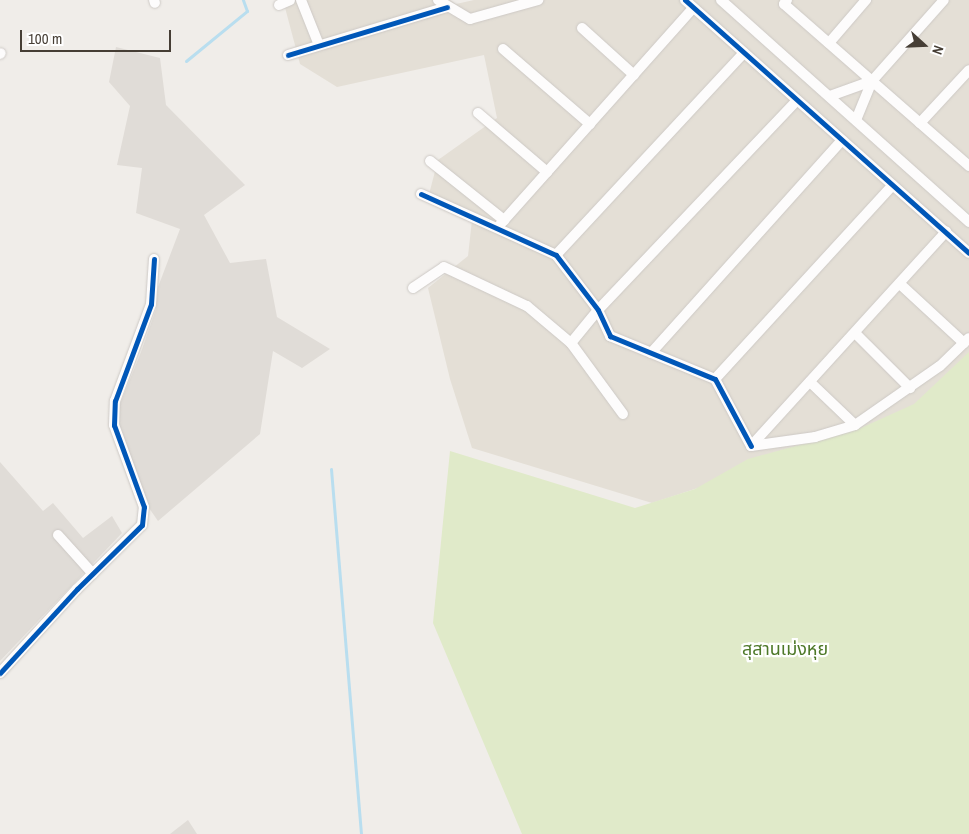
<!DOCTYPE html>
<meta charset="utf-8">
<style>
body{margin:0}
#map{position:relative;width:969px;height:834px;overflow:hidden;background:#f0ede9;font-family:"Archivo Narrow","Noto Sans Thai",sans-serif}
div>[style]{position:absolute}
.residential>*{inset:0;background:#e4dfd6}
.industrial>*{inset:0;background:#e0dcd7}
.green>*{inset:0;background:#e0eac9}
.stream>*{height:3px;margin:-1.5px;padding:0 1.5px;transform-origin:1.5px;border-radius:1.5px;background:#b9deef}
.roads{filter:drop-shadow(0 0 1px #cdc9c5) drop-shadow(0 0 1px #cdc9c5)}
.minor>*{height:10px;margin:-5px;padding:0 5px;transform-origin:5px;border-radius:5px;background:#fdfcfc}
.cycleway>*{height:5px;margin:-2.5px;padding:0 2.5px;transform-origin:2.5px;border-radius:2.5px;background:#0057b8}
span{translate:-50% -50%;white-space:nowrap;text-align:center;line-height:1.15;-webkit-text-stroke:4.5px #fff;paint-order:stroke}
.park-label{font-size:18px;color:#4d7828}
.north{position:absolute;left:899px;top:20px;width:50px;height:50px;-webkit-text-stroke:4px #fff;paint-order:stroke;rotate:110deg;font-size:14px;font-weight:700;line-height:20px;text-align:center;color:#463e35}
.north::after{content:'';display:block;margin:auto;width:18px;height:22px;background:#463e35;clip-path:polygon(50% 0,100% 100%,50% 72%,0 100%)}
.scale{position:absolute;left:20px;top:30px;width:151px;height:22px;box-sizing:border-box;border:2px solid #463e35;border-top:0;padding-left:6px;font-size:15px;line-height:18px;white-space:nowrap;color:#463e35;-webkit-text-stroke:4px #fff;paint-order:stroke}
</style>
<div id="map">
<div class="residential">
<i style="clip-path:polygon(283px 0,450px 0,456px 4px,474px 0,969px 0,969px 360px,925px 402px,853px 437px,652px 503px,472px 448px,450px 379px,428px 288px,468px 256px,472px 220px,428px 198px,438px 160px,497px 118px,484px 55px,337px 87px,300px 64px)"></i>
</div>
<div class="industrial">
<i style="clip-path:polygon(116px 47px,160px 58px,166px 105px,245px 185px,204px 215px,230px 263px,266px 259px,277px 317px,330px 349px,302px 368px,273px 351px,260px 434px,158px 521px,149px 508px,120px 427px,120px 404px,141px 352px,156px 309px,158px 287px,180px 229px,136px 213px,142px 168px,117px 165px,130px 106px,109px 82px)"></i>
<i style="clip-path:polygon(0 462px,43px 511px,53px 503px,83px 538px,112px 516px,122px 533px,0 661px)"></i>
<i style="clip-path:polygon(188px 820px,197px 834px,170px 834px)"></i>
</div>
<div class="green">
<i style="clip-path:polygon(969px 352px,969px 834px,522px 834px,433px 623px,450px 451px,635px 508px,695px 489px,748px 459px,861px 428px,914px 404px)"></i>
</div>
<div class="stream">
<i style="left:186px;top:61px;width:79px;rotate:-39.3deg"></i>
<i style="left:247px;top:11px;width:12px;rotate:-110deg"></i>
<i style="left:331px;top:469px;width:366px;rotate:85.3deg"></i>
</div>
<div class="roads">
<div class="minor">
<i style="left:154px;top:0;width:3px;rotate:72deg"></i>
<i style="left:301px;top:0;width:48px;rotate:68.2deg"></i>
<i style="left:438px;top:0;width:37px;rotate:31deg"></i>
<i style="left:470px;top:19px;width:71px;rotate:-15.6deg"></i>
<i style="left:685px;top:0;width:380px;rotate:41.7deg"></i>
<i style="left:721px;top:0;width:333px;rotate:41.8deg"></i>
<i style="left:787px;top:0;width:5px;rotate:127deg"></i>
<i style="left:784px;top:4px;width:246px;rotate:41.2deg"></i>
<i style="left:279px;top:5px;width:12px;rotate:-24deg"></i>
<i style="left:582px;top:28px;width:70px;rotate:42.1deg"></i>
<i style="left:829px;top:43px;width:57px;rotate:-49.3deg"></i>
<i style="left:503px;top:49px;width:115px;rotate:40.8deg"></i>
<i style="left:0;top:54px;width:1px;rotate:-45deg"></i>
<i style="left:288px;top:55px;width:166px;rotate:-16.8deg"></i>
<i style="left:872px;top:81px;width:108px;rotate:-48.4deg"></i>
<i style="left:830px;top:96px;width:45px;rotate:-19.7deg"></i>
<i style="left:872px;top:81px;width:42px;rotate:112.3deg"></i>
<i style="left:478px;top:113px;width:91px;rotate:40.5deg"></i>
<i style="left:920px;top:123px;width:72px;rotate:-47.2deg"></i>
<i style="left:430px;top:161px;width:95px;rotate:38.6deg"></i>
<i style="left:421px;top:194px;width:148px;rotate:24.3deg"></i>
<i style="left:556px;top:255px;width:69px;rotate:52.6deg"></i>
<i style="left:598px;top:310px;width:29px;rotate:65deg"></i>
<i style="left:610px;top:336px;width:113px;rotate:22.3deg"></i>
<i style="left:715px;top:379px;width:76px;rotate:61.8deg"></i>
<i style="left:498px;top:227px;width:293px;rotate:-48.3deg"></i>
<i style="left:556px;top:255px;width:276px;rotate:-47.1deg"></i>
<i style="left:900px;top:284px;width:87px;rotate:42.7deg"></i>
<i style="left:413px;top:288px;width:37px;rotate:-34deg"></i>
<i style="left:444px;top:267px;width:92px;rotate:25.2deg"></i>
<i style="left:527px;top:306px;width:57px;rotate:40.1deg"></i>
<i style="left:571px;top:343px;width:88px;rotate:53.8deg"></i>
<i style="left:855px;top:333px;width:78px;rotate:45deg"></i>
<i style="left:571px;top:343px;width:43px;rotate:-50.7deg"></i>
<i style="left:598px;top:310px;width:289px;rotate:-46.5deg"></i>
<i style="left:651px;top:353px;width:286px;rotate:-48.1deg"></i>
<i style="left:715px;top:379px;width:263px;rotate:-47.5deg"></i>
<i style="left:810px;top:382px;width:62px;rotate:43.7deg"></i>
<i style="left:751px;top:446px;width:290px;rotate:-47.7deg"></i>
<i style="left:751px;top:446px;width:65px;rotate:-8deg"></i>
<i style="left:815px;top:437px;width:42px;rotate:-16.7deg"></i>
<i style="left:855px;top:425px;width:103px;rotate:-34.8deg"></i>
<i style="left:940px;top:366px;width:40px;rotate:-44deg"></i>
<i style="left:58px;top:535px;width:52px;rotate:48.1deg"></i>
<i style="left:0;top:673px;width:114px;rotate:-47.5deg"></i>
<i style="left:77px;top:589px;width:91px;rotate:-44.6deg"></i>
<i style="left:142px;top:525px;width:18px;rotate:-84deg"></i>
<i style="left:144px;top:507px;width:87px;rotate:-110.1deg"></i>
<i style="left:114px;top:425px;width:24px;rotate:-88deg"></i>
<i style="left:115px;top:401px;width:103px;rotate:-69.6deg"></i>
<i style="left:151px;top:304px;width:45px;rotate:-86.2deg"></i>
</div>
</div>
<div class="cycleway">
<i style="left:685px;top:0;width:380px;rotate:41.7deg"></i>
<i style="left:288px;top:55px;width:166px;rotate:-16.8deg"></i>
<i style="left:421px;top:194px;width:148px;rotate:24.3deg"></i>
<i style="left:556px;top:255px;width:69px;rotate:52.6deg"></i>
<i style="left:598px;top:310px;width:29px;rotate:65deg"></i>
<i style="left:610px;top:336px;width:113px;rotate:22.3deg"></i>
<i style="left:715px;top:379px;width:76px;rotate:61.8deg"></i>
<i style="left:0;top:673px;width:114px;rotate:-47.5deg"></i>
<i style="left:77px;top:589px;width:91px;rotate:-44.6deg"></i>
<i style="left:142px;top:525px;width:18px;rotate:-84deg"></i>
<i style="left:144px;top:507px;width:87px;rotate:-110.1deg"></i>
<i style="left:114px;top:425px;width:24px;rotate:-88deg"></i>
<i style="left:115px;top:401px;width:103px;rotate:-69.6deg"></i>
<i style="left:151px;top:304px;width:45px;rotate:-86.2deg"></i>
</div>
<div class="park-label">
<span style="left:785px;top:649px">สุสานเม่งหุย</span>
</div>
<div class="north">N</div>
<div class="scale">100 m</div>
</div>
